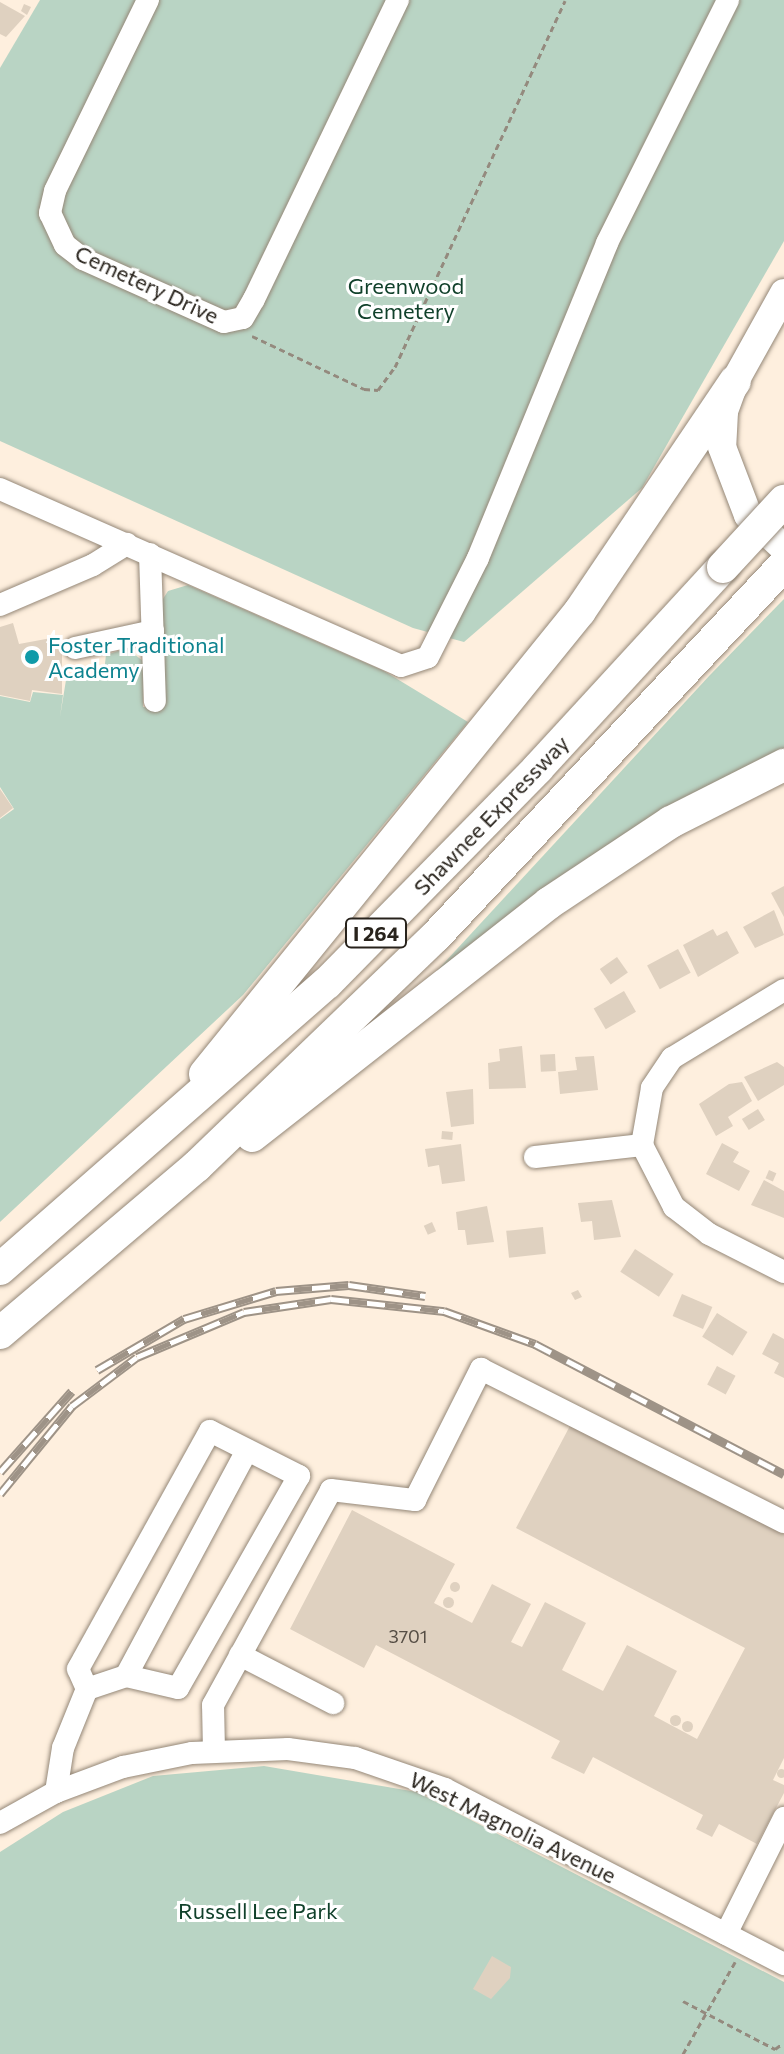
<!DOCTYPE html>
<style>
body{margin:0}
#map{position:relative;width:784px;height:2054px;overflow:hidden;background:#feefde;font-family:Commissioner,sans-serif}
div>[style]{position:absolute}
.green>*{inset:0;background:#b9d4c4}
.building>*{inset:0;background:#dfd1c0;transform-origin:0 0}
.round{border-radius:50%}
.path>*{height:3px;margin-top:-1.5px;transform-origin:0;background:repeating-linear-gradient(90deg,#948a7e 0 6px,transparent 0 10px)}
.roads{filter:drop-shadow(0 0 2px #948777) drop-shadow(0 0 2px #948777)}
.minor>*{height:22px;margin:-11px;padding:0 11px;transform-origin:11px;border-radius:11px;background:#fff}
.major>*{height:28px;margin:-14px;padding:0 14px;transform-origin:14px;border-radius:14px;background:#fff}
.highway>*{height:32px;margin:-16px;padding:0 16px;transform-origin:16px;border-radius:16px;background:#fff}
.rail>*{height:9px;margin-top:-4.5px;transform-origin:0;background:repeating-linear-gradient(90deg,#fff 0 18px,#9e9387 0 36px);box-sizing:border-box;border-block:2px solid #9e9387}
.bridges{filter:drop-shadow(0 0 2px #948777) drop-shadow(0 0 2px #948777)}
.highway-bridge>*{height:32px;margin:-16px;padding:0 16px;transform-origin:16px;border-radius:16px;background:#fff}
.dots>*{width:22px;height:22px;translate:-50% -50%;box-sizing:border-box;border:4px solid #fff;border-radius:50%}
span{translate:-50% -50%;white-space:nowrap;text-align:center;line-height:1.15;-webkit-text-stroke:6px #fff;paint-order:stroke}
.number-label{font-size:18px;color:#564e45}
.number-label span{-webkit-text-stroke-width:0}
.shield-label span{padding:2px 6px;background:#fff;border:2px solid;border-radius:6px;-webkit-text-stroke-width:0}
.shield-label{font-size:20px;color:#28231c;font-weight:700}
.street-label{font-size:22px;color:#28231c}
.park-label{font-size:22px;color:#11412b}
.culture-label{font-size:22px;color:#0d838f}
.left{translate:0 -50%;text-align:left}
</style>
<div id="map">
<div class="green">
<i style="clip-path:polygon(40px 0,784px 0,784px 241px,642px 488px,464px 642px,413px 628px,0 441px,0 68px)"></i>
<i style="clip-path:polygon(188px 585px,384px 671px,468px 722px,243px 995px,0 1222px,0 819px,14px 809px,0 787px,0 696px,30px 702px,33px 692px,63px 695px,60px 717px,66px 680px,103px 680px,106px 655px,127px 648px,144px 662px,143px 707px,162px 708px,165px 660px,161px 602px,168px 591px)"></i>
<i style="clip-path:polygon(784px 599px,784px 753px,433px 975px,710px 675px)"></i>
<i style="clip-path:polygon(264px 1766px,417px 1792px,784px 1982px,784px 2054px,0 2054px,0 1852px,63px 1812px,153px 1776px)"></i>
</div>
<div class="building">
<i style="clip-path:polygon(0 2px,25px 16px,6px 37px,0 34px)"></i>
<i style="clip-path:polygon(24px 4px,31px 7px,27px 15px,21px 11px)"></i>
<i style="clip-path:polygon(13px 623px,19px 644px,62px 636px,62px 694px,32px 690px,30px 701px,0 695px,0 627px)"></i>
<i style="clip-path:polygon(0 789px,13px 808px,0 818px)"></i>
<i style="clip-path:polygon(784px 886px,784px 917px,771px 893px)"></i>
<i style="clip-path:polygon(774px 910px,784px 935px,755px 948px,743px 927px)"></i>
<i style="clip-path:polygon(713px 929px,717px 936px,727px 931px,739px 953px,698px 977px,683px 945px)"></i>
<i style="left:678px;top:949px;width:27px;height:35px;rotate:62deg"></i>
<i style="left:617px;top:957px;width:19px;height:21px;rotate:55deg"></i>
<i style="left:624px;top:991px;width:24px;height:35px;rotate:60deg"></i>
<i style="clip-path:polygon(522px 1046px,526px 1088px,489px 1089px,488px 1063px,500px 1061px,499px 1049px)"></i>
<i style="left:555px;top:1054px;width:17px;height:15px;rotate:87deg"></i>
<i style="clip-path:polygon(594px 1056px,598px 1090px,560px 1094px,558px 1072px,577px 1070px,575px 1057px)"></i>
<i style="clip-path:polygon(777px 1062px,784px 1067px,784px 1085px,758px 1101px,744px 1077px)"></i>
<i style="clip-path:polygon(742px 1082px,752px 1101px,728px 1117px,733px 1126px,716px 1136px,699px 1104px,729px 1084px)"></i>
<i style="clip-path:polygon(473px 1089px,474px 1124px,451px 1127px,446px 1092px)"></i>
<i style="left:758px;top:1109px;width:13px;height:19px;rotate:58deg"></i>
<i style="left:442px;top:1131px;width:11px;height:8px;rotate:5deg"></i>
<i style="clip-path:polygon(722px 1143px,739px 1152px,733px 1162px,750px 1171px,739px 1191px,706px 1174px)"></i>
<i style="clip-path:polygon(461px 1144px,465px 1181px,442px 1184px,439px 1165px,428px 1167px,425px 1149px)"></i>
<i style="left:769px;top:1170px;width:8px;height:9px;rotate:23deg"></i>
<i style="clip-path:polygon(764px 1180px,784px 1191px,784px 1218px,751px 1205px)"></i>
<i style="clip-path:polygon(612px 1200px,621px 1237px,594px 1240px,592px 1221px,581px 1222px,578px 1203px)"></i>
<i style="clip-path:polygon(487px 1206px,494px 1242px,467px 1245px,465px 1230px,458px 1230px,456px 1212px)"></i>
<i style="left:432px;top:1222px;width:10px;height:9px;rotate:66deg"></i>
<i style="left:543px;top:1227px;width:27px;height:37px;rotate:84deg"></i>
<i style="left:635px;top:1249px;width:46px;height:27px;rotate:33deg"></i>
<i style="clip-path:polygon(578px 1290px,582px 1297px,575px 1300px,571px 1293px)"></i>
<i style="left:682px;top:1294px;width:33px;height:24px;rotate:23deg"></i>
<i style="left:717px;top:1313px;width:36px;height:28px;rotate:32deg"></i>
<i style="clip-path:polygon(773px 1333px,784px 1339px,784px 1378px,774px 1373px,779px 1363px,762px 1354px)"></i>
<i style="left:717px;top:1366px;width:21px;height:21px;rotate:28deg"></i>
<i style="clip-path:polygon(572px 1422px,784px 1534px,784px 1758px,773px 1780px,784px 1785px,784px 1793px,757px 1844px,719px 1824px,712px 1837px,696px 1829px,703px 1815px,593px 1757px,584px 1774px,551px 1758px,560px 1741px,376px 1645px,364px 1668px,290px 1629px,352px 1510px,455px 1564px,434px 1603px,472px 1623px,492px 1584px,531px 1604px,511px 1642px,522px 1647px,545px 1602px,586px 1623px,562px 1670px,603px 1691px,627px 1645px,677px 1671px,654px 1716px,697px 1739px,745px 1648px,516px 1528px)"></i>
<i class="round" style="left:450px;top:1582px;width:10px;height:10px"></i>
<i class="round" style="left:442.5px;top:1596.5px;width:11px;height:11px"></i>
<i class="round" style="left:669.5px;top:1714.5px;width:11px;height:11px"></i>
<i class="round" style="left:681.5px;top:1720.5px;width:11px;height:11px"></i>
<i class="round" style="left:776.5px;top:1768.5px;width:9px;height:9px"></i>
<i style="clip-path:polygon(492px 1956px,511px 1967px,510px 1978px,491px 1999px,473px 1989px)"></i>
</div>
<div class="path">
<i style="left:252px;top:336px;width:124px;rotate:25.3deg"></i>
<i style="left:364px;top:389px;width:14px;rotate:4deg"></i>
<i style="left:378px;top:390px;width:29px;rotate:-54deg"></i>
<i style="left:395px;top:367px;width:404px;rotate:-65.1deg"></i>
<i style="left:683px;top:2001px;width:104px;rotate:27.6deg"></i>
<i style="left:775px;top:2049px;width:9px;rotate:-36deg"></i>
<i style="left:683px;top:2054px;width:106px;rotate:-60.5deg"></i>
</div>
<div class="roads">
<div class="minor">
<i style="left:148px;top:0;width:212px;rotate:116deg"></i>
<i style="left:55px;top:191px;width:23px;rotate:103deg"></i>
<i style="left:50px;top:213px;width:35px;rotate:65deg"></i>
<i style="left:65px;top:245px;width:23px;rotate:38deg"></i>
<i style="left:83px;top:259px;width:154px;rotate:24.1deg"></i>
<i style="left:224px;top:322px;width:19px;rotate:-12deg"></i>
<i style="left:243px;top:318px;width:22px;rotate:-60deg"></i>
<i style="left:254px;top:299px;width:332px;rotate:-64.3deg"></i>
<i style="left:0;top:489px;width:438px;rotate:23.8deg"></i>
<i style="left:401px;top:666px;width:28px;rotate:-18deg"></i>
<i style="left:428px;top:657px;width:111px;rotate:-63.2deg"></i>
<i style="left:478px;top:558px;width:340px;rotate:-67.7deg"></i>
<i style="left:607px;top:243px;width:271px;rotate:-63.5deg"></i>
<i style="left:150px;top:554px;width:147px;rotate:88.1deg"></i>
<i style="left:0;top:605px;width:101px;rotate:-23.3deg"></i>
<i style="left:93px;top:565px;width:40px;rotate:-32deg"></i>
<i style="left:75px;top:648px;width:80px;rotate:-12.3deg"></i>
<i style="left:784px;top:990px;width:131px;rotate:148.7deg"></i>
<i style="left:672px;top:1058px;width:36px;rotate:124deg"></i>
<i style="left:652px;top:1088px;width:58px;rotate:100deg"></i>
<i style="left:642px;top:1145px;width:70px;rotate:62.7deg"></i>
<i style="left:674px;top:1207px;width:44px;rotate:37.6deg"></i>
<i style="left:709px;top:1234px;width:84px;rotate:26.9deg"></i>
<i style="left:535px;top:1157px;width:108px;rotate:-6.4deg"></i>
<i style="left:240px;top:1655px;width:105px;rotate:27.3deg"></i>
<i style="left:126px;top:1676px;width:256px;rotate:-61.8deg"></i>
<i style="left:214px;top:1751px;width:46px;rotate:-91.2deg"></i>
<i style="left:213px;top:1705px;width:245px;rotate:-61.2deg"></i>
<i style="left:331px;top:1490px;width:85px;rotate:6.8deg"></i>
<i style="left:415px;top:1500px;width:147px;rotate:-63.3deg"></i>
<i style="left:481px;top:1369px;width:339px;rotate:26.8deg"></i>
<i style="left:56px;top:1792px;width:45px;rotate:-81deg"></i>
<i style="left:63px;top:1748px;width:64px;rotate:-67.9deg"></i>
<i style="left:87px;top:1689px;width:22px;rotate:-114deg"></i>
<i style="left:78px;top:1669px;width:272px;rotate:-61deg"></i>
<i style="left:210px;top:1431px;width:100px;rotate:26.8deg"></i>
<i style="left:299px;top:1476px;width:244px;rotate:119.7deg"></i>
<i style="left:178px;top:1688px;width:53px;rotate:-167deg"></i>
<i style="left:126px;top:1676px;width:41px;rotate:161.6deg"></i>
<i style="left:0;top:1823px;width:64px;rotate:-29deg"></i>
<i style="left:56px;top:1792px;width:72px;rotate:-20.5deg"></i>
<i style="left:123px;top:1767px;width:70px;rotate:-11.5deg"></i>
<i style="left:192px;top:1753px;width:96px;rotate:-2.4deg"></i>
<i style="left:288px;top:1749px;width:68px;rotate:7.7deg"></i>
<i style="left:355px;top:1758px;width:95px;rotate:19deg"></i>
<i style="left:445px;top:1789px;width:382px;rotate:27.3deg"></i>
<i style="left:726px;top:1934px;width:130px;rotate:-63.4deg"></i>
</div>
<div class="major">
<i style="left:784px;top:293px;width:101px;rotate:119.1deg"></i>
<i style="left:735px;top:381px;width:33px;rotate:110deg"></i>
<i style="left:724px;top:412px;width:35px;rotate:93deg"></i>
<i style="left:722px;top:447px;width:73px;rotate:69.1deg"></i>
<i style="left:748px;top:515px;width:49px;rotate:42.5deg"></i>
</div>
<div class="highway">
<i style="left:205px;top:1074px;width:596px;rotate:-50.99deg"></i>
<i style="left:580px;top:611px;width:277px;rotate:-56deg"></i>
<i style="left:252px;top:1136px;width:377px;rotate:-38.1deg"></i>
<i style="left:549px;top:903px;width:146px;rotate:-33.6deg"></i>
<i style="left:671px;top:822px;width:127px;rotate:-26.8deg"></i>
<i style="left:0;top:1269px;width:434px;rotate:-41.2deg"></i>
<i style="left:327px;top:983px;width:301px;rotate:-45.5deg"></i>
<i style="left:538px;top:768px;width:273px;rotate:-47.4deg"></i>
<i style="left:0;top:1333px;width:258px;rotate:-40.3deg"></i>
<i style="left:197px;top:1166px;width:330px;rotate:-43.9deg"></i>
<i style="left:435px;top:937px;width:510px;rotate:-46.83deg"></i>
</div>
</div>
<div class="rail">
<i style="left:97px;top:1370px;width:101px;rotate:-30.4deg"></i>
<i style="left:184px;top:1319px;width:96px;rotate:-16.9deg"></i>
<i style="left:276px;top:1291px;width:73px;rotate:-4.7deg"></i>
<i style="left:349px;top:1285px;width:77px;rotate:8.2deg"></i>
<i style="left:0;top:1472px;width:108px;rotate:-48.4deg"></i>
<i style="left:0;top:1494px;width:114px;rotate:-50.7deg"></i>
<i style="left:72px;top:1406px;width:81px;rotate:-37deg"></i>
<i style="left:137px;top:1357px;width:116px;rotate:-22.8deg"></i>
<i style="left:244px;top:1312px;width:88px;rotate:-8.5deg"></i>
<i style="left:331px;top:1299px;width:114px;rotate:6.1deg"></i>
<i style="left:444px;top:1311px;width:97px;rotate:19.9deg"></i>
<i style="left:535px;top:1344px;width:281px;rotate:27.6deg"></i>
</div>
<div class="bridges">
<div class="highway-bridge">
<i style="left:723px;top:567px;width:90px;rotate:-47.3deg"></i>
</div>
</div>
<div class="dots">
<i style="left:32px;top:657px;background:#0f9aa8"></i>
</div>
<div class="number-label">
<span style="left:408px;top:1636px">3701</span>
</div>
<div class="shield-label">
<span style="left:376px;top:933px">I 264</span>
</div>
<div class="street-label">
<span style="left:147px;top:284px;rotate:25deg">Cemetery Drive</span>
<span style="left:491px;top:815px;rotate:-46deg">Shawnee Expressway</span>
<span style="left:513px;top:1827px;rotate:26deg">West Magnolia Avenue</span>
</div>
<div class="park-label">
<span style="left:406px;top:298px">Greenwood<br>Cemetery</span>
<span style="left:258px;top:1911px">Russell Lee Park</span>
</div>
<div class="culture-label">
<span class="left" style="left:48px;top:657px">Foster Traditional<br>Academy</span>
</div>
</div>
